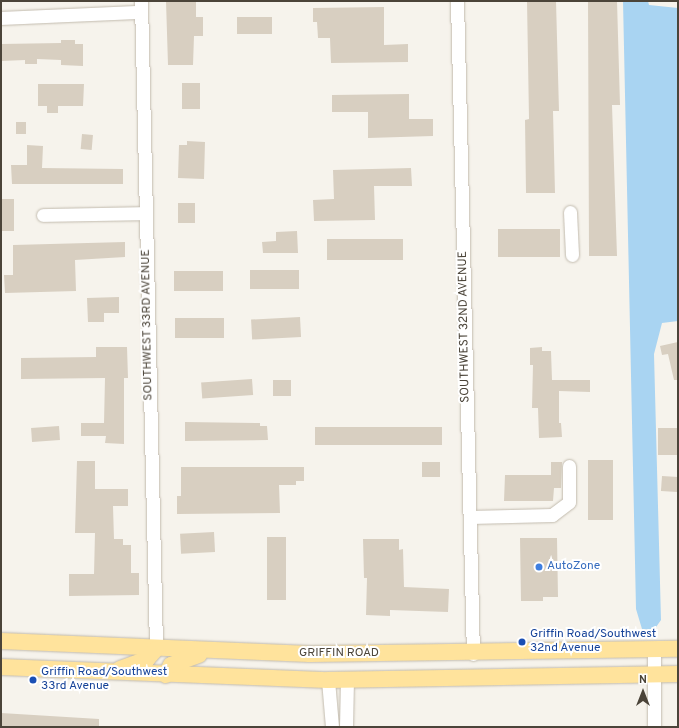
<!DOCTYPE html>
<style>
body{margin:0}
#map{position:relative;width:679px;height:728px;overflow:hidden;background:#f6f3ec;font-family:Overpass,sans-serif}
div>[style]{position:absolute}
.water>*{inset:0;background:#a9d4f2}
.building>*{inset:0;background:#d8cfc1;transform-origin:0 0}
.roads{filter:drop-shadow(0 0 1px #c2bbae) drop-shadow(0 0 1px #c2bbae)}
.minor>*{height:13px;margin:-6.5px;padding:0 6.5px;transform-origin:6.5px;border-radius:6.5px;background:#fff}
.major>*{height:16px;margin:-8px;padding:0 8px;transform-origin:8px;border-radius:8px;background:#ffe39c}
.dots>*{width:11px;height:11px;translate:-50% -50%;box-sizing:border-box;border:2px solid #fff;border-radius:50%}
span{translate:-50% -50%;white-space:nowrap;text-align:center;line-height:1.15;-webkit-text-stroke:4px #fff;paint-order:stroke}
.street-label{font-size:12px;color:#4b4439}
.shop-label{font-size:12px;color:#366cbe}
.left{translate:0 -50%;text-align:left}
.transit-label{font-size:12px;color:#164399}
.frame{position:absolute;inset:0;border:2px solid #4b4439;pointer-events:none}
.north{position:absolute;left:623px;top:672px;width:40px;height:40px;-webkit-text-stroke:3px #fff;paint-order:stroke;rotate:0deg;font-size:11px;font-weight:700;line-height:16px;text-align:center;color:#4b4439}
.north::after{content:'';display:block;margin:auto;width:14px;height:18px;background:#4b4439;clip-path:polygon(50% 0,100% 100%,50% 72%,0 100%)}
</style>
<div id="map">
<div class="water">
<i style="clip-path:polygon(623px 1px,648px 1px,649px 5px,678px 8px,678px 321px,662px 323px,654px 354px,661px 620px,654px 630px,642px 629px,636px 609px)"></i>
</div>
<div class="building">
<i style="clip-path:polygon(166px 1px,196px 1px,196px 17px,203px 17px,203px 36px,194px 36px,193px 65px,168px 65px)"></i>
<i style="clip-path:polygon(527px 1px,556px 1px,559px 111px,553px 111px,555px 193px,526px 193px,525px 120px,529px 119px)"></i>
<i style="clip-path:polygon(588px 1px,617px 1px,620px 105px,612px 105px,617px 256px,589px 256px)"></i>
<i style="clip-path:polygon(384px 7px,384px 45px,408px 44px,408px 62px,331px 63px,330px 38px,318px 38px,317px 22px,313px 22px,313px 8px)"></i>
<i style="left:237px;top:17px;width:35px;height:17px"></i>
<i style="clip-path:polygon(61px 40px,75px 40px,75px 44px,83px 44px,83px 66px,61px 65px,61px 60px,37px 59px,37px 64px,25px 64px,25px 60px,1px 61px,1px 44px,61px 43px)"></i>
<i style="left:182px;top:83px;width:18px;height:26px"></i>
<i style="clip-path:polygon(38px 84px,84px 84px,83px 106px,58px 106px,58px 113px,47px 113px,47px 106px,38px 106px)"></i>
<i style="clip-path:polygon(409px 94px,409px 119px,433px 119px,433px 136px,368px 138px,368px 112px,332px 112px,332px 95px)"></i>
<i style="left:26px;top:122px;width:12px;height:10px;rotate:90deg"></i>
<i style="left:82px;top:134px;width:11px;height:15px;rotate:5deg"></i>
<i style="clip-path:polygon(187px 141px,205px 142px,204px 179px,178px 178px,179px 145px,187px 145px)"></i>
<i style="clip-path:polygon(27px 145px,43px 146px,42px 168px,123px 169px,123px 184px,12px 184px,11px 165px,27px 165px)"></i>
<i style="clip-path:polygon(411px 168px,412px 186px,374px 186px,375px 220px,314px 221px,313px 200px,334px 199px,333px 170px)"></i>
<i style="left:1px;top:199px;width:13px;height:32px"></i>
<i style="left:178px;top:203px;width:17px;height:20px"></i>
<i style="left:498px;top:229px;width:62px;height:28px"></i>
<i style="clip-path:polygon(297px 231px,298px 253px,263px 253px,262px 242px,276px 241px,276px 232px)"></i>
<i style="left:403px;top:239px;width:21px;height:76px;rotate:90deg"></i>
<i style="clip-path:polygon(125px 242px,125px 257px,75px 260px,76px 291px,5px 293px,4px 275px,13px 275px,13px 245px)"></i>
<i style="left:299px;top:270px;width:19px;height:49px;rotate:90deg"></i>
<i style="left:174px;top:271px;width:49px;height:20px"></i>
<i style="clip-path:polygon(119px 297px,119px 313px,104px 313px,104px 322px,88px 322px,87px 298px)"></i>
<i style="left:300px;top:317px;width:20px;height:49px;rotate:87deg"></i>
<i style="left:224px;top:318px;width:20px;height:49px;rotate:90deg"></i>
<i style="clip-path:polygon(678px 342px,678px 380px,674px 380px,668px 354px,662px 355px,660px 346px)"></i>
<i style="clip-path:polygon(96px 347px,127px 347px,128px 378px,124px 378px,124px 444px,105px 443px,106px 436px,81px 436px,81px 423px,104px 423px,105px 378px,21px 379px,21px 358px,96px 357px)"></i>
<i style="clip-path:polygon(542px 347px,542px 351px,551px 351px,552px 380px,590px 380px,590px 392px,559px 391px,559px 423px,561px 423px,562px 437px,539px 438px,538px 408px,532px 408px,533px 365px,530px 365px,530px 348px)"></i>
<i style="left:252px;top:379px;width:16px;height:51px;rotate:86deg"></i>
<i style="left:273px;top:380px;width:18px;height:16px"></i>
<i style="clip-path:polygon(185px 422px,260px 423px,260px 426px,267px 426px,268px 440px,185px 441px)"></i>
<i style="left:59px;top:426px;width:14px;height:28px;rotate:86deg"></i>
<i style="left:442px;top:427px;width:18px;height:127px;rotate:90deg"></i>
<i style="left:678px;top:428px;width:27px;height:20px;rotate:90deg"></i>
<i style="left:588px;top:460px;width:25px;height:60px"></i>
<i style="clip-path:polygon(77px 461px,95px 461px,95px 489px,128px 489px,128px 506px,113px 506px,114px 539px,123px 539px,123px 545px,131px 545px,131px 573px,139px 573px,139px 595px,69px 596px,69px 574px,94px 574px,95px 533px,75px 533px)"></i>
<i style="left:422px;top:462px;width:18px;height:15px"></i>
<i style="clip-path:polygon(551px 462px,562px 462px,561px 488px,554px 488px,553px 501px,504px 501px,505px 475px,551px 475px)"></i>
<i style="clip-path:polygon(181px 467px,304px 467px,304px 481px,296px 481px,296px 485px,279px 485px,280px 513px,177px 514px,177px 496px,181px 496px)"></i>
<i style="left:662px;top:476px;width:16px;height:15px;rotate:4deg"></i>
<i style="left:214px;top:532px;width:20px;height:34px;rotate:87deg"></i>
<i style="left:267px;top:537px;width:19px;height:63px"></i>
<i style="clip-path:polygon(520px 538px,557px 538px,558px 597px,543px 597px,543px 601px,521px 601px)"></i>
<i style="clip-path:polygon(363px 539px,399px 539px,399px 550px,403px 549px,404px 587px,449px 589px,448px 612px,390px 610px,390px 616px,366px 615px,367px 578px,364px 578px)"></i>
<i style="clip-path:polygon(1px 713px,99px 719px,99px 727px,1px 727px)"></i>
</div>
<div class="roads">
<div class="minor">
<i style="left:141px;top:1px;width:648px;rotate:88.67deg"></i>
<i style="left:457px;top:1px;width:653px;rotate:88.6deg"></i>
<i style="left:1px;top:18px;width:140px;rotate:-2.5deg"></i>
<i style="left:570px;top:212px;width:43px;rotate:87.3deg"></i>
<i style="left:43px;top:215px;width:102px;rotate:-1.1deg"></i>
<i style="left:470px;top:517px;width:82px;rotate:-1.4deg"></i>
<i style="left:552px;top:515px;width:21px;rotate:-37deg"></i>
<i style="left:569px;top:502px;width:36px;rotate:-90deg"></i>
<i style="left:654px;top:650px;width:77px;rotate:90deg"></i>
<i style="left:328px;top:680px;width:47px;rotate:85.1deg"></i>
<i style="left:346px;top:727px;width:47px;rotate:-88.8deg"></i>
</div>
<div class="major">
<i style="left:1px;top:641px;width:309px;rotate:2.4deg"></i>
<i style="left:310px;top:654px;width:368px;rotate:-0.8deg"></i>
<i style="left:1px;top:667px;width:327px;rotate:2.3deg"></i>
<i style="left:328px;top:680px;width:350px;rotate:-1deg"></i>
<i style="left:120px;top:669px;width:29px;rotate:-20deg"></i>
<i style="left:147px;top:659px;width:13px;rotate:-48deg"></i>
<i style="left:166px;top:675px;width:11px;rotate:-63deg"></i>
<i style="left:171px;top:665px;width:30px;rotate:-20deg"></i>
</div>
</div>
<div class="dots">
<i style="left:539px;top:567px;background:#3f7fe0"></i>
<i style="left:522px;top:642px;background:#1a4fb4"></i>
<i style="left:33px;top:680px;background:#1a4fb4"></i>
</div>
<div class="street-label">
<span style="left:148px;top:325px;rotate:-91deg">SOUTHWEST 33RD AVENUE</span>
<span style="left:465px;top:327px;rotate:-91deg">SOUTHWEST 32ND AVENUE</span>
<span style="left:339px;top:654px">GRIFFIN ROAD</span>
</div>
<div class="shop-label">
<span class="left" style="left:547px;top:567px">AutoZone</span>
</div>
<div class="transit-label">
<span class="left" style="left:530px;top:642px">Griffin Road/Southwest<br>32nd Avenue</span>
<span class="left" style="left:41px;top:680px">Griffin Road/Southwest<br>33rd Avenue</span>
</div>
<div class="frame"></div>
<div class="north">N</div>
</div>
